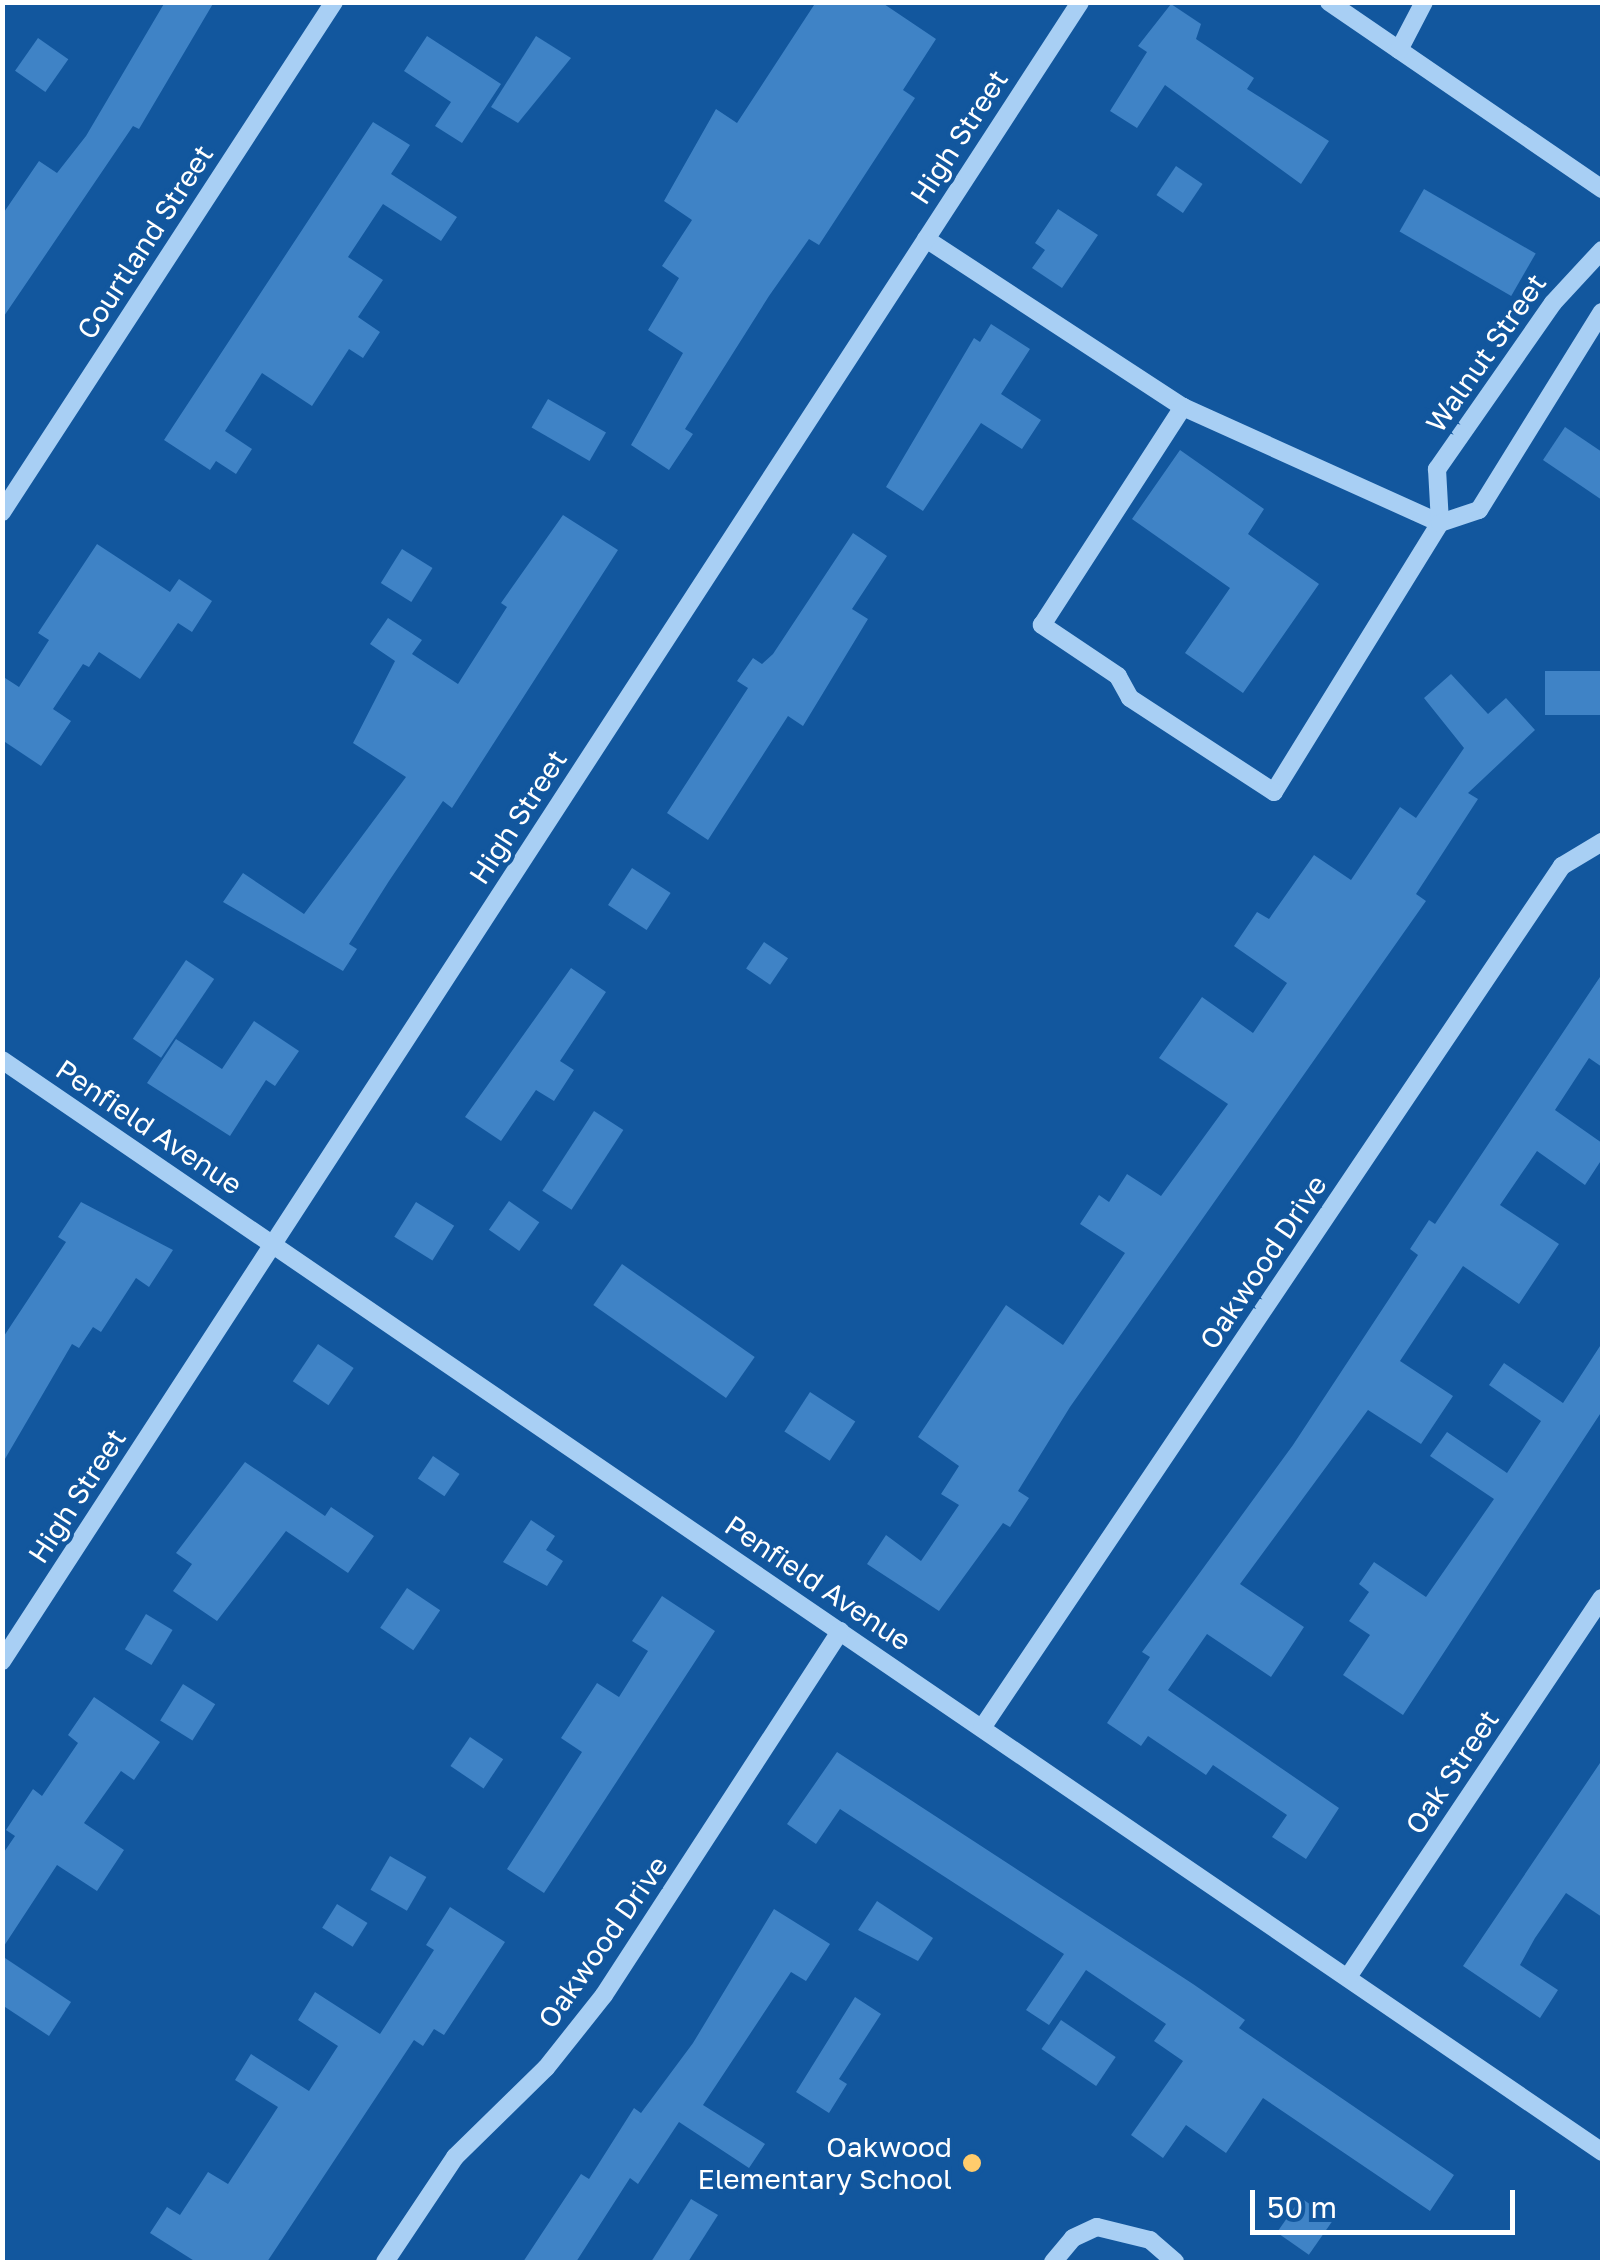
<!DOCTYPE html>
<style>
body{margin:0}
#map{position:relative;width:1605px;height:2265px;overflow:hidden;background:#12579e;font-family:"Golos Text",sans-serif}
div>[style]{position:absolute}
.building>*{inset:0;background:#3f83c6;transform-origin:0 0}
.minor>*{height:18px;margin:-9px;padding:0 9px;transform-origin:9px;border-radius:9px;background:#a8cff4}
.dots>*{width:28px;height:28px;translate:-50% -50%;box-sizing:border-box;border:5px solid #12579e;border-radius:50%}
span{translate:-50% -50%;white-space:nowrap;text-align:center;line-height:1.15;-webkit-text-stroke:8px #12579e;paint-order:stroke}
.street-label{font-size:28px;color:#fff}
.poi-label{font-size:28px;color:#fff}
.right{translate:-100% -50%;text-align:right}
.frame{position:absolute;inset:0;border:5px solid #fff;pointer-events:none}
.scale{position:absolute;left:1250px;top:2190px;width:265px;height:45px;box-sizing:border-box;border:5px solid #fff;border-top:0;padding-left:12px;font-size:30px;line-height:35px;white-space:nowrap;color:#fff;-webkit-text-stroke:8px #12579e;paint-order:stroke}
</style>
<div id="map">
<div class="building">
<i style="clip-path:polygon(165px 2px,214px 2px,139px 129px,133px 126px,2px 319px,2px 215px,39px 161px,57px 173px,86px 136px)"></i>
<i style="clip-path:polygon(816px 2px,881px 2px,936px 39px,903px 90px,915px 98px,819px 245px,809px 239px,769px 296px,685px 429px,693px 434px,669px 470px,631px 445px,683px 353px,648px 330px,679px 278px,662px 266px,692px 220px,664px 201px,716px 109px,737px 123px)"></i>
<i style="clip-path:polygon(1171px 4px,1201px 24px,1196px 39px,1254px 78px,1247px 89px,1329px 141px,1301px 184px,1165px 85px,1137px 128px,1110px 111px,1147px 52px,1138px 46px)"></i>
<i style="clip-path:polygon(427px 36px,501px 84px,462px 143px,435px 126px,451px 102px,404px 71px)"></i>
<i style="clip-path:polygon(536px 36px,571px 58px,518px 123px,491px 107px)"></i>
<i style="left:38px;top:38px;width:37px;height:40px;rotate:35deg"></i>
<i style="clip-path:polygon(373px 122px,410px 145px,391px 174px,457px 217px,441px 241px,383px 204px,348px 257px,383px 280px,358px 317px,380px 332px,363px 358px,349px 349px,312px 406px,262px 373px,225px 431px,252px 449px,236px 474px,216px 461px,210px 470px,164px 440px)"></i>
<i style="left:1176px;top:166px;width:32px;height:35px;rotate:34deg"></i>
<i style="left:1424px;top:189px;width:129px;height:49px;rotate:30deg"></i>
<i style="clip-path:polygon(1058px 209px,1098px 235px,1062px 288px,1032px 268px,1045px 250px,1035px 243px)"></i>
<i style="clip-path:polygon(991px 324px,1030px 349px,1001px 394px,1041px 420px,1022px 449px,981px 423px,923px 511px,886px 487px,974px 338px,980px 342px)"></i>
<i style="left:548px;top:399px;width:67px;height:33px;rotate:30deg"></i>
<i style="clip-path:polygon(1565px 427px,1602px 452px,1602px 500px,1543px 460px)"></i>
<i style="clip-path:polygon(1180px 450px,1264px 509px,1248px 534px,1319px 584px,1243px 693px,1185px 653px,1230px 588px,1132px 519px)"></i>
<i style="clip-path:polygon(563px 515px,618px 550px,452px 808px,443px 801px,389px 881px,349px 944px,357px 949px,343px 971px,223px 902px,243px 873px,304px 914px,406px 777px,353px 743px,395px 661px,370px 644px,388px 618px,422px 640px,412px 654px,458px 684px,507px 607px,501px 603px)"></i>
<i style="clip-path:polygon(853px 533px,887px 556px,852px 609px,868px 619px,803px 726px,788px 716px,708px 840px,667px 813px,748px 688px,737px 681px,753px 658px,762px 664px,773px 654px)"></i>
<i style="clip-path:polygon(97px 544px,170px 592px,179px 579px,212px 601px,192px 632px,178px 623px,140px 679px,99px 652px,89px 667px,83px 664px,53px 709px,71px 721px,41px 766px,2px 740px,2px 676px,19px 687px,49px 640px,38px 633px)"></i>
<i style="left:402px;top:549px;width:36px;height:40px;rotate:32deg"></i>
<i style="left:1602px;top:671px;width:44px;height:57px;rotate:90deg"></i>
<i style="clip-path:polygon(1451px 674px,1488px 714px,1506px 698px,1535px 730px,1468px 793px,1478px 799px,1416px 894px,1426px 901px,1070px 1407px,1018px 1491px,1029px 1498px,1010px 1527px,1003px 1523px,939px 1611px,867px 1564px,886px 1535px,921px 1561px,959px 1505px,941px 1494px,959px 1466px,918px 1437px,1006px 1305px,1063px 1345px,1125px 1253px,1080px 1224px,1099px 1195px,1109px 1202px,1127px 1174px,1161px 1196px,1228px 1104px,1159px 1058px,1202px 997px,1253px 1033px,1287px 983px,1234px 946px,1257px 912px,1269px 919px,1314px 855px,1351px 880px,1400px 807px,1416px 818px,1464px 748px,1424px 698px)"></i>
<i style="left:632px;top:868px;width:46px;height:44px;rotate:33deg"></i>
<i style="left:764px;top:942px;width:29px;height:32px;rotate:34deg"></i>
<i style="left:186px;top:960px;width:34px;height:95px;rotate:34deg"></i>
<i style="clip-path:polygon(571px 968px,606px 992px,560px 1061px,574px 1070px,554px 1101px,536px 1090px,501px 1141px,465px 1117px)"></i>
<i style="clip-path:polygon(1602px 974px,1602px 1067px,1589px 1058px,1555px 1110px,1602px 1143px,1602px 1159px,1585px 1185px,1537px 1151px,1500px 1205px,1559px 1244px,1519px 1304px,1463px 1266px,1400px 1361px,1453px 1396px,1421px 1444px,1368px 1410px,1240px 1584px,1304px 1627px,1271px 1677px,1207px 1634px,1168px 1690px,1339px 1808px,1306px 1859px,1272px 1837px,1287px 1815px,1213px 1765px,1206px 1775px,1148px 1736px,1141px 1746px,1107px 1723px,1150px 1657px,1142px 1652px,1293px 1445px,1418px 1255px,1410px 1249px,1429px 1220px,1435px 1224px)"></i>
<i style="clip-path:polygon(254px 1021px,299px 1051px,275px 1086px,266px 1080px,230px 1136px,147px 1083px,176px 1039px,222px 1069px)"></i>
<i style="left:594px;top:1111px;width:35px;height:95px;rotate:33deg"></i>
<i style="left:509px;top:1201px;width:37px;height:35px;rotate:35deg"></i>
<i style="clip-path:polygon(81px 1202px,173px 1250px,149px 1287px,136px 1278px,101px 1332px,93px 1327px,79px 1348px,72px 1344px,2px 1464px,2px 1339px,66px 1242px,58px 1237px)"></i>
<i style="left:416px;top:1202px;width:45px;height:41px;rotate:32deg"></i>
<i style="left:622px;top:1264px;width:162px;height:50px;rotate:35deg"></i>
<i style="clip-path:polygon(1602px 1343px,1602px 1411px,1403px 1715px,1343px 1675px,1370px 1635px,1349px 1621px,1369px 1592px,1359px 1584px,1374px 1562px,1426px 1597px,1494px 1499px,1430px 1456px,1447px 1432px,1507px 1473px,1541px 1421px,1489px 1385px,1504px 1363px,1563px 1403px)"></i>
<i style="left:318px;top:1344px;width:43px;height:45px;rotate:34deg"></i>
<i style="left:810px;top:1392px;width:54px;height:47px;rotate:33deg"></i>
<i style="left:433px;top:1456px;width:32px;height:27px;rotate:34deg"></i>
<i style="clip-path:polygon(245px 1462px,325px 1516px,331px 1507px,374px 1536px,348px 1573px,286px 1531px,217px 1621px,173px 1591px,192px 1564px,176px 1553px)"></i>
<i style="clip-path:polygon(531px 1520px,555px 1536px,546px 1550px,563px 1561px,547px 1586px,503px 1562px)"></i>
<i style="left:407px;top:1588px;width:40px;height:48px;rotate:34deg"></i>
<i style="clip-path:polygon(662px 1596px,715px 1631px,544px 1893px,507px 1869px,582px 1752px,561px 1738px,597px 1683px,619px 1697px,648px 1651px,632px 1641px)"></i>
<i style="left:146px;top:1614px;width:31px;height:41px;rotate:31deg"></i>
<i style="left:183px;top:1684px;width:38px;height:43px;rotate:32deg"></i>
<i style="clip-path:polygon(94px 1697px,160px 1742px,134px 1780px,121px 1771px,84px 1823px,124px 1850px,97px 1891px,57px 1865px,2px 1949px,2px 1855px,15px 1836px,6px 1830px,33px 1789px,42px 1796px,78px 1743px,68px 1735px)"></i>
<i style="left:470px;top:1737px;width:40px;height:35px;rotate:34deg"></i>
<i style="clip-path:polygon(837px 1752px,1193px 1984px,1245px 2020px,1239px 2028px,1454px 2175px,1430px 2211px,1263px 2098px,1226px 2153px,1186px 2125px,1163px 2158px,1131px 2135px,1183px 2061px,1154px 2041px,1166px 2024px,1086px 1970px,1049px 2025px,1026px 2010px,1064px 1954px,840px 1809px,816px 1844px,787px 1824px)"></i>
<i style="clip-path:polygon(1602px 1760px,1602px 1917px,1566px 1893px,1535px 1938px,1520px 1965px,1558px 1990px,1540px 2018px,1463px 1966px)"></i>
<i style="left:390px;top:1856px;width:42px;height:39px;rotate:30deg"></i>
<i style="clip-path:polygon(877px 1901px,933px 1938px,918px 1961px,858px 1930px)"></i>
<i style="left:337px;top:1904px;width:36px;height:28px;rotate:32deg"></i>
<i style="clip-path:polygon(450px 1907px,505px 1942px,444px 2035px,434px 2029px,423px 2046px,414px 2040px,267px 2262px,196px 2262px,150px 2233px,167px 2207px,180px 2215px,208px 2172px,228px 2184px,278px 2107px,235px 2080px,251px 2054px,309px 2091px,338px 2046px,298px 2020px,315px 1992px,380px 2034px,434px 1950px,426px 1945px)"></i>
<i style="clip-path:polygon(774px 1909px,830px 1944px,806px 1981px,791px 1972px,703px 2105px,765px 2144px,749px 2168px,679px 2122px,638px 2184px,630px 2178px,576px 2262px,523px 2262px,581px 2174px,589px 2179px,634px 2108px,641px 2113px,693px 2043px)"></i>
<i style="clip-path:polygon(2px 1956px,71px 2002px,49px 2036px,2px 2005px)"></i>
<i style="clip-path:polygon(855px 1997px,881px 2014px,839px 2079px,847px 2084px,829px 2113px,796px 2092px)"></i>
<i style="left:1061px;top:2020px;width:66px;height:35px;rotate:34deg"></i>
<i style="left:1301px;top:2198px;width:39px;height:42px;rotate:35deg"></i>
<i style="clip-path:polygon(691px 2199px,718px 2215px,688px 2262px,651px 2262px)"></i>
</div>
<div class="minor">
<i style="left:1329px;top:2px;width:331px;rotate:34.4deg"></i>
<i style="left:1399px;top:50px;width:54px;rotate:-62.5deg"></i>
<i style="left:926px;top:239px;width:307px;rotate:33.2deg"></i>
<i style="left:1183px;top:407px;width:282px;rotate:24.3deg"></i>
<i style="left:1440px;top:523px;width:316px;rotate:121.7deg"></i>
<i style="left:1274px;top:792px;width:172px;rotate:-146.9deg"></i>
<i style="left:1130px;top:698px;width:25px;rotate:-119deg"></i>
<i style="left:1118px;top:676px;width:92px;rotate:-146.1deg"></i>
<i style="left:1042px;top:625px;width:260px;rotate:-57.1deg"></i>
<i style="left:1602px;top:250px;width:72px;rotate:132.8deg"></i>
<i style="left:1553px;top:303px;width:203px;rotate:124.9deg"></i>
<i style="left:1437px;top:469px;width:54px;rotate:86.8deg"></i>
<i style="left:1440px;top:523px;width:41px;rotate:-18.4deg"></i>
<i style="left:1479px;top:510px;width:233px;rotate:-58.2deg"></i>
<i style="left:2px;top:512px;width:609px;rotate:-56.94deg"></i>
<i style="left:2px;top:1060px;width:1937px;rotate:34.31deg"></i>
<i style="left:2px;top:1661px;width:1978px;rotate:-56.98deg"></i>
<i style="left:982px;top:1728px;width:1039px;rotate:-56.07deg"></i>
<i style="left:1562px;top:866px;width:47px;rotate:-31deg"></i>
<i style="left:1348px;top:1977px;width:456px;rotate:-56.2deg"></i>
<i style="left:385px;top:2262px;width:126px;rotate:-56.3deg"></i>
<i style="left:455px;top:2157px;width:127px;rotate:-44.4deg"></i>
<i style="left:546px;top:2068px;width:93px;rotate:-51.5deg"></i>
<i style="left:604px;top:1995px;width:434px;rotate:-57deg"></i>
<i style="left:1053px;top:2262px;width:31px;rotate:-50deg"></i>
<i style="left:1073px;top:2238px;width:26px;rotate:-25deg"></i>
<i style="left:1097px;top:2227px;width:55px;rotate:13.8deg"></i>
<i style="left:1150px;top:2240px;width:33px;rotate:41deg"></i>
</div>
<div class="dots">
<i style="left:972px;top:2163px;background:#ffcc6c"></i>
</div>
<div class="street-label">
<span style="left:959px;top:137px;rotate:-57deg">High Street</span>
<span style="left:145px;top:242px;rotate:-57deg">Courtland Street</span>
<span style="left:1486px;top:353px;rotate:-55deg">Walnut Street</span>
<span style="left:518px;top:817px;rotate:-57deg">High Street</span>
<span style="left:149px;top:1127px;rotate:34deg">Penfield Avenue</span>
<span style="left:1263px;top:1262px;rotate:-56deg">Oakwood Drive</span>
<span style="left:77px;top:1496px;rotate:-57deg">High Street</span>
<span style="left:818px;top:1583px;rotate:34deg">Penfield Avenue</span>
<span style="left:1452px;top:1772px;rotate:-56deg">Oak Street</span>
<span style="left:603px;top:1942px;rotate:-55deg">Oakwood Drive</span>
</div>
<div class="poi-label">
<span class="right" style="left:952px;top:2163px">Oakwood<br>Elementary School</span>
</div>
<div class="frame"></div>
<div class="scale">50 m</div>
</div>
